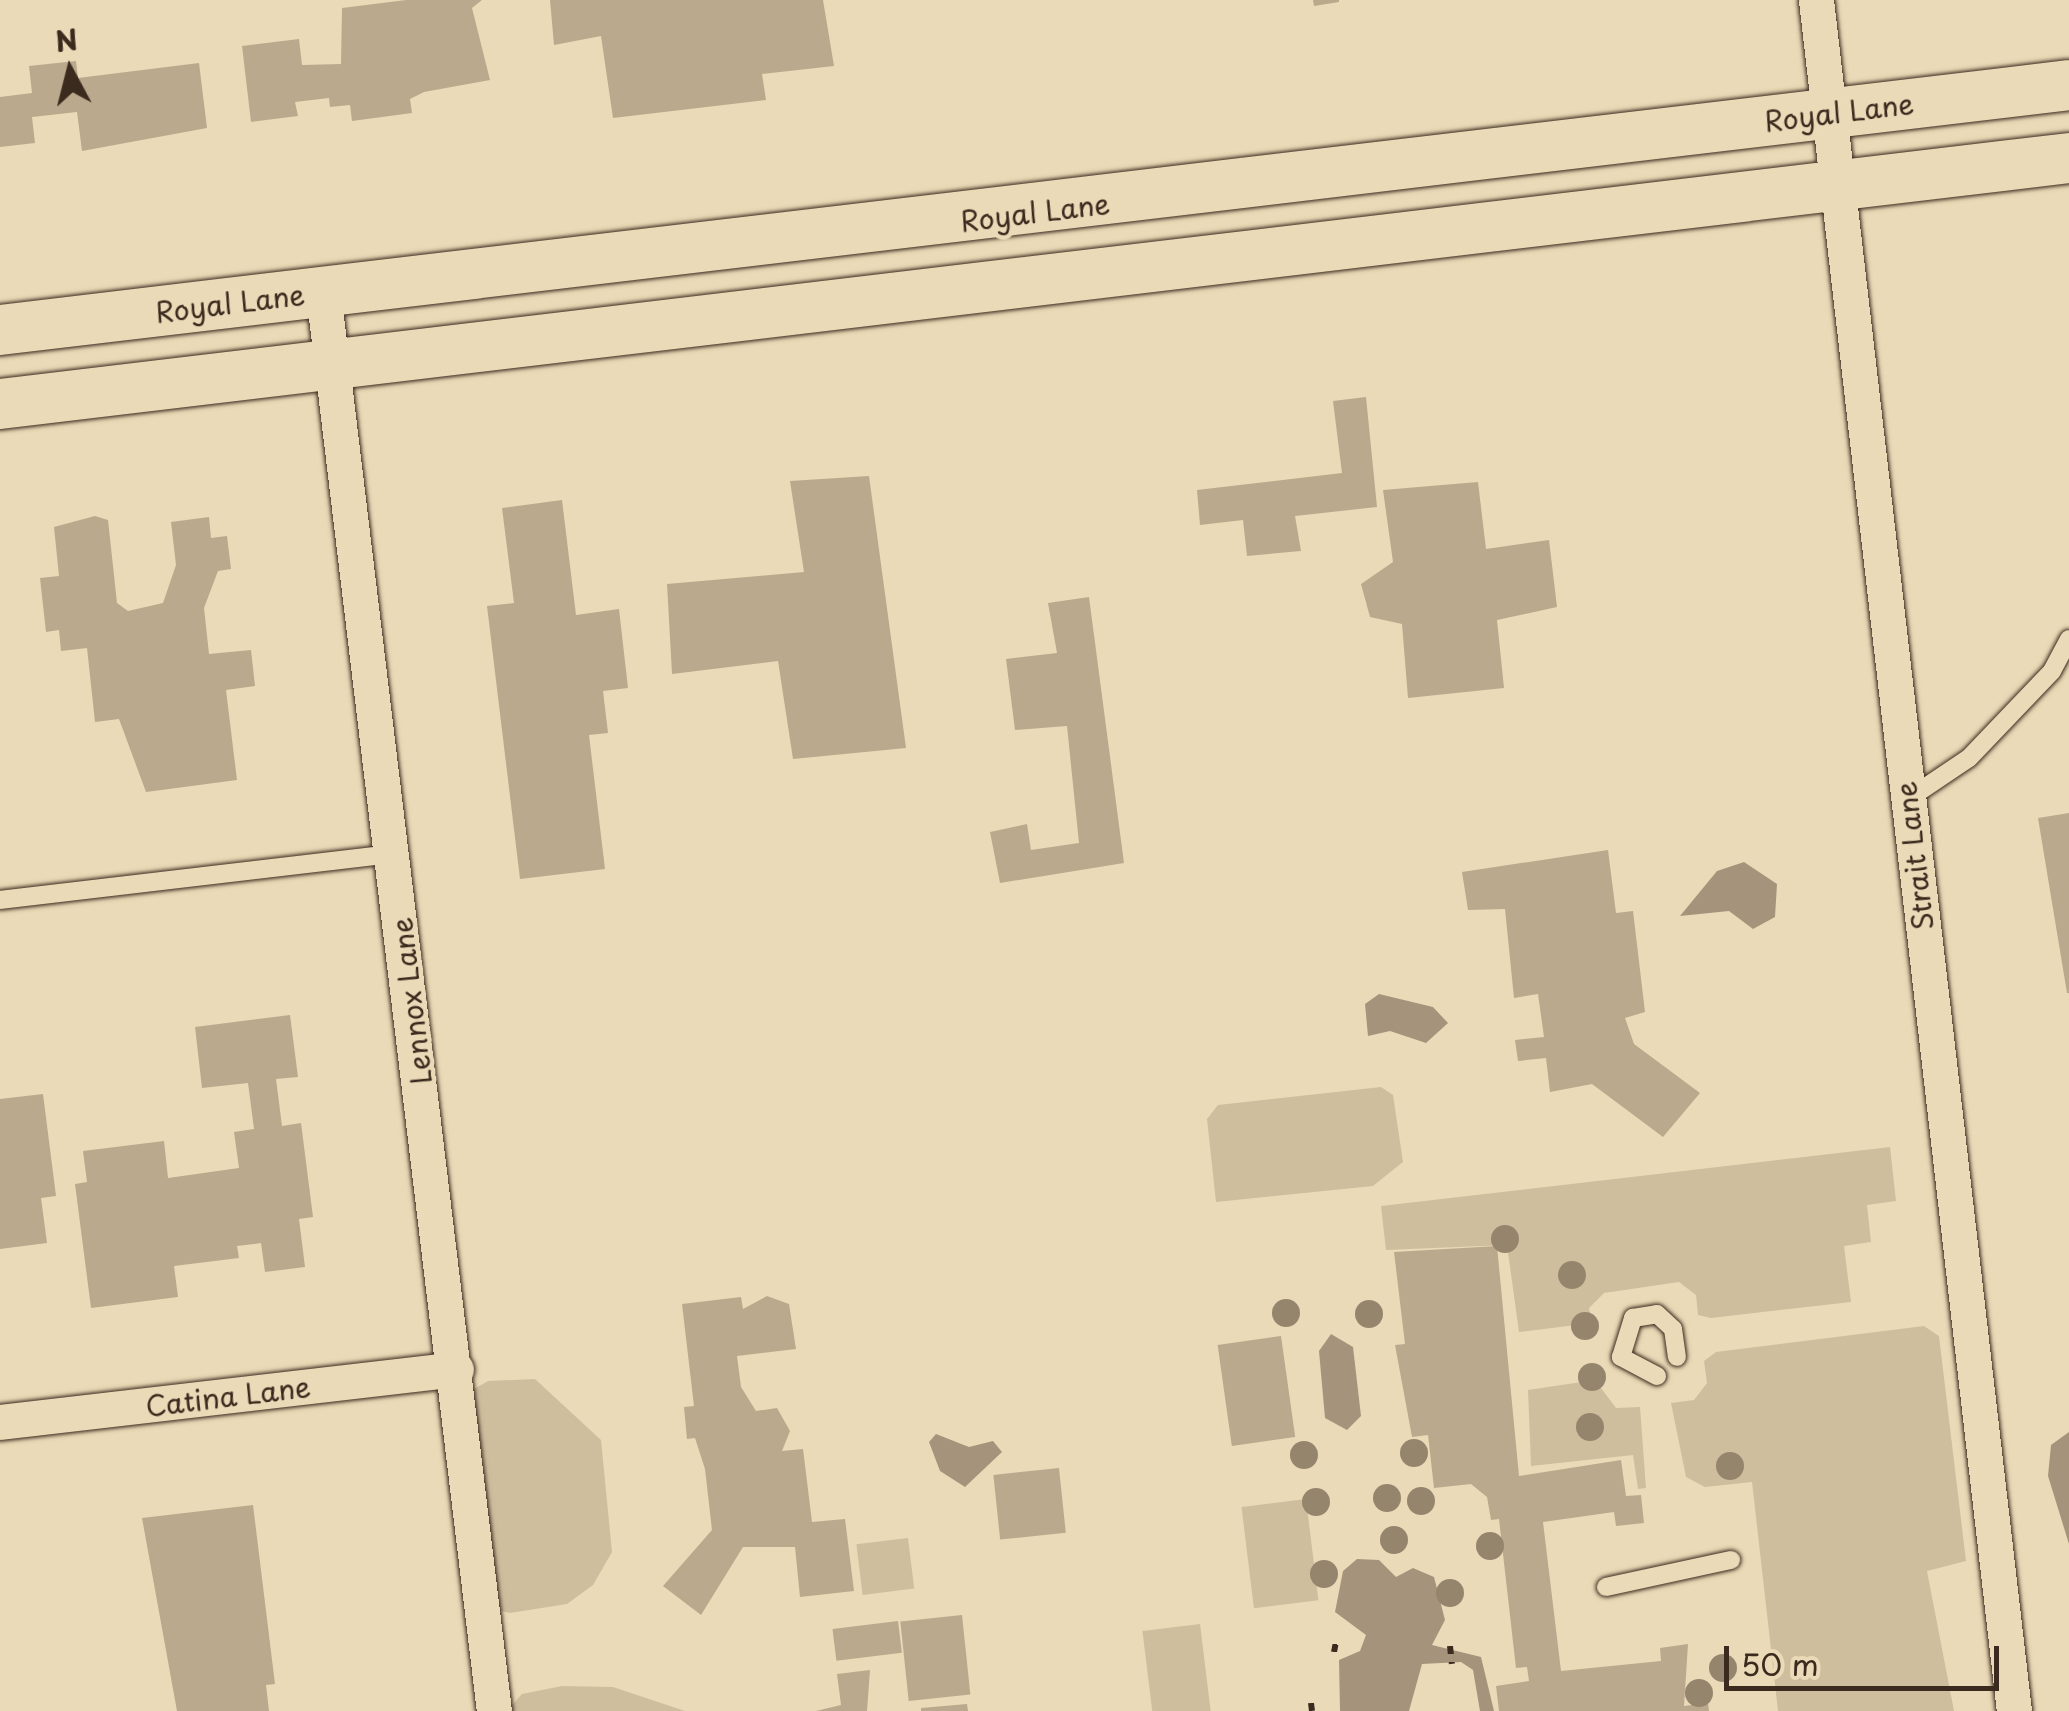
<!DOCTYPE html>
<style>
body{margin:0}
#map{position:relative;width:2069px;height:1711px;overflow:hidden;background:#ebdab7;font-family:"Playpen Sans",sans-serif}
div>[style]{position:absolute}
.green>*{inset:0;background:#cfbe9e;transform-origin:0 0}
.water>*{inset:0;background:#a5947b}
.building>*{inset:0;background:#baa98c;transform-origin:0 0}
.path>*{height:6px;margin-top:-3px;transform-origin:0;background:repeating-linear-gradient(90deg,#3b2a1e 0 8px,transparent 0 16px)}
.roads{filter:drop-shadow(0 0 2px #3b2a1e) drop-shadow(0 0 2px #3b2a1e)}
.service>*{height:18px;margin:-9px;padding:0 9px;transform-origin:9px;border-radius:9px;background:#ebdab7}
.minor>*{height:35px;margin:-17.5px;padding:0 17.5px;transform-origin:17.5px;border-radius:17.5px;background:#ebdab7}
.secondary>*{height:50px;margin:-25px;padding:0 25px;transform-origin:25px;border-radius:25px;background:#ebdab7}
.trees>*{width:28px;height:28px;margin:-14px;border-radius:50%;background:#96856d}
span{translate:-50% -50%;white-space:nowrap;text-align:center;line-height:1.15;-webkit-text-stroke:9px #ebdab7;paint-order:stroke}
.street-label{font-size:28px;color:#3b2a1e}
.north{position:absolute;left:20px;top:20px;width:100px;height:100px;-webkit-text-stroke:8px #ebdab7;paint-order:stroke;rotate:353deg;font-size:28px;font-weight:700;line-height:40px;text-align:center;color:#3b2a1e}
.north::after{content:'';display:block;margin:auto;width:35px;height:45px;background:#3b2a1e;clip-path:polygon(50% 0,100% 100%,50% 72%,0 100%)}
.scale{position:absolute;left:1724px;top:1646px;width:275px;height:45px;box-sizing:border-box;border:5px solid #3b2a1e;border-top:0;padding-left:12px;font-size:30px;line-height:35px;white-space:nowrap;color:#3b2a1e;-webkit-text-stroke:8px #ebdab7;paint-order:stroke}
</style>
<div id="map">
<div class="green">
<i style="clip-path:polygon(1381px 1087px,1393px 1095px,1403px 1162px,1373px 1186px,1216px 1202px,1207px 1119px,1218px 1105px)"></i>
<i style="clip-path:polygon(1890px 1147px,1896px 1201px,1867px 1205px,1871px 1242px,1844px 1246px,1851px 1302px,1711px 1318px,1698px 1315px,1696px 1295px,1679px 1282px,1604px 1293px,1589px 1308px,1592px 1323px,1519px 1332px,1507px 1245px,1386px 1250px,1381px 1206px)"></i>
<i style="clip-path:polygon(1924px 1326px,1939px 1336px,1966px 1561px,1927px 1571px,1954px 1711px,1778px 1711px,1752px 1482px,1705px 1487px,1686px 1477px,1671px 1403px,1694px 1400px,1707px 1383px,1704px 1361px,1716px 1352px)"></i>
<i style="clip-path:polygon(535px 1379px,601px 1440px,612px 1552px,593px 1585px,567px 1604px,510px 1613px,493px 1609px,469px 1392px,488px 1381px)"></i>
<i style="clip-path:polygon(1595px 1380px,1616px 1408px,1640px 1407px,1646px 1488px,1638px 1489px,1633px 1455px,1531px 1466px,1528px 1390px)"></i>
<i style="left:1306px;top:1499px;width:102px;height:65px;rotate:83deg"></i>
<i style="left:908px;top:1538px;width:51px;height:52px;rotate:83deg"></i>
<i style="left:1200px;top:1624px;width:88px;height:58px;rotate:83deg"></i>
<i style="clip-path:polygon(562px 1686px,613px 1687px,685px 1711px,507px 1711px,522px 1694px)"></i>
</div>
<div class="water">
<i style="clip-path:polygon(1744px 862px,1777px 884px,1775px 917px,1753px 929px,1729px 911px,1680px 916px,1717px 871px)"></i>
<i style="clip-path:polygon(1379px 994px,1433px 1007px,1448px 1023px,1426px 1043px,1390px 1031px,1368px 1036px,1365px 1004px)"></i>
<i style="clip-path:polygon(1331px 1334px,1353px 1347px,1361px 1416px,1347px 1430px,1325px 1418px,1319px 1351px)"></i>
<i style="clip-path:polygon(2069px 1432px,2069px 1544px,2048px 1476px,2051px 1445px)"></i>
<i style="clip-path:polygon(936px 1434px,969px 1447px,993px 1441px,1002px 1452px,965px 1487px,940px 1471px,929px 1442px)"></i>
<i style="clip-path:polygon(1357px 1559px,1379px 1560px,1396px 1577px,1413px 1568px,1434px 1577px,1445px 1620px,1432px 1645px,1481px 1657px,1494px 1711px,1480px 1711px,1473px 1670px,1461px 1662px,1422px 1664px,1409px 1711px,1340px 1711px,1339px 1660px,1360px 1651px,1366px 1635px,1335px 1612px,1343px 1571px)"></i>
</div>
<div class="building">
<i style="clip-path:polygon(406px 0,482px 0,472px 8px,490px 80px,424px 92px,410px 99px,412px 113px,352px 121px,350px 105px,330px 107px,329px 98px,295px 102px,298px 116px,251px 122px,242px 46px,299px 39px,302px 65px,341px 64px,342px 8px)"></i>
<i style="clip-path:polygon(550px 0,823px 0,834px 66px,762px 74px,766px 100px,613px 118px,601px 36px,554px 45px)"></i>
<i style="clip-path:polygon(1313px 0,1339px 0,1339px 2px,1314px 6px)"></i>
<i style="clip-path:polygon(76px 61px,78px 78px,199px 63px,207px 128px,82px 151px,77px 112px,32px 117px,35px 143px,0 147px,0 97px,32px 93px,29px 66px)"></i>
<i style="clip-path:polygon(1366px 397px,1377px 507px,1295px 516px,1301px 551px,1247px 556px,1243px 520px,1200px 525px,1197px 490px,1342px 473px,1333px 401px)"></i>
<i style="clip-path:polygon(869px 476px,906px 748px,793px 759px,778px 661px,672px 674px,667px 584px,804px 572px,790px 481px)"></i>
<i style="clip-path:polygon(1478px 482px,1486px 549px,1549px 540px,1557px 607px,1497px 620px,1504px 688px,1408px 698px,1402px 624px,1370px 617px,1361px 584px,1393px 562px,1383px 490px)"></i>
<i style="clip-path:polygon(562px 500px,576px 615px,619px 609px,628px 688px,603px 691px,608px 733px,589px 735px,605px 869px,520px 879px,487px 606px,514px 603px,502px 508px)"></i>
<i style="clip-path:polygon(95px 516px,108px 520px,117px 603px,128px 611px,163px 603px,176px 565px,171px 522px,209px 517px,211px 538px,227px 536px,231px 569px,218px 571px,204px 608px,209px 654px,251px 650px,255px 686px,226px 690px,237px 780px,146px 792px,119px 719px,95px 722px,87px 648px,61px 651px,59px 630px,46px 632px,40px 578px,59px 576px,54px 527px)"></i>
<i style="clip-path:polygon(1089px 597px,1124px 863px,1000px 883px,990px 832px,1027px 824px,1031px 850px,1079px 843px,1067px 726px,1015px 730px,1006px 659px,1057px 653px,1048px 603px)"></i>
<i style="clip-path:polygon(2069px 813px,2069px 993px,2067px 993px,2038px 818px)"></i>
<i style="clip-path:polygon(1608px 850px,1616px 913px,1633px 911px,1645px 1012px,1625px 1018px,1634px 1044px,1700px 1093px,1663px 1137px,1592px 1084px,1550px 1092px,1546px 1058px,1518px 1061px,1515px 1040px,1544px 1037px,1538px 994px,1514px 998px,1505px 909px,1468px 910px,1462px 872px)"></i>
<i style="clip-path:polygon(290px 1015px,298px 1077px,276px 1079px,282px 1126px,301px 1123px,313px 1217px,299px 1219px,305px 1267px,265px 1272px,261px 1243px,237px 1246px,239px 1258px,174px 1266px,178px 1297px,91px 1308px,75px 1184px,87px 1182px,83px 1151px,164px 1141px,168px 1178px,239px 1168px,234px 1132px,254px 1129px,248px 1083px,202px 1088px,195px 1027px)"></i>
<i style="clip-path:polygon(43px 1094px,56px 1196px,41px 1198px,47px 1243px,0 1249px,0 1099px)"></i>
<i style="clip-path:polygon(1497px 1246px,1519px 1476px,1621px 1460px,1626px 1496px,1641px 1495px,1644px 1523px,1616px 1526px,1614px 1512px,1543px 1522px,1561px 1671px,1661px 1661px,1660px 1648px,1688px 1644px,1684px 1706px,1708px 1703px,1709px 1711px,1499px 1711px,1496px 1686px,1529px 1681px,1527px 1667px,1516px 1668px,1499px 1519px,1491px 1520px,1487px 1497px,1471px 1484px,1434px 1488px,1428px 1435px,1412px 1437px,1395px 1345px,1405px 1344px,1394px 1252px)"></i>
<i style="clip-path:polygon(767px 1296px,789px 1304px,796px 1349px,737px 1356px,741px 1387px,756px 1411px,777px 1408px,790px 1431px,782px 1451px,803px 1449px,812px 1522px,845px 1519px,854px 1591px,800px 1597px,795px 1547px,743px 1547px,701px 1615px,663px 1586px,712px 1530px,705px 1469px,695px 1438px,687px 1439px,684px 1407px,694px 1406px,682px 1304px,741px 1297px,743px 1309px)"></i>
<i style="left:1281px;top:1336px;width:102px;height:64px;rotate:82deg"></i>
<i style="left:1059px;top:1468px;width:65px;height:66px;rotate:84deg"></i>
<i style="clip-path:polygon(253px 1505px,275px 1684px,266px 1685px,269px 1711px,177px 1711px,142px 1518px)"></i>
<i style="left:962px;top:1615px;width:80px;height:62px;rotate:84deg"></i>
<i style="left:898px;top:1621px;width:32px;height:66px;rotate:83deg"></i>
<i style="clip-path:polygon(870px 1670px,867px 1711px,816px 1711px,841px 1705px,837px 1674px)"></i>
<i style="clip-path:polygon(967px 1704px,968px 1711px,921px 1711px,921px 1708px)"></i>
</div>
<div class="path">
<i style="left:1450px;top:1646px;width:18px;rotate:84deg"></i>
<i style="left:1334px;top:1652px;width:10px;rotate:-79deg"></i>
<i style="left:1311px;top:1703px;width:8px;rotate:83deg"></i>
</div>
<div class="roads">
<div class="service">
<i style="left:1908px;top:799px;width:73px;rotate:-33.9deg"></i>
<i style="left:1969px;top:758px;width:120px;rotate:-46.3deg"></i>
<i style="left:2052px;top:671px;width:36px;rotate:-62deg"></i>
<i style="left:0;top:900px;width:396px;rotate:-6.7deg"></i>
<i style="left:1657px;top:1376px;width:41px;rotate:-152.2deg"></i>
<i style="left:1621px;top:1357px;width:41px;rotate:-72.9deg"></i>
<i style="left:1633px;top:1318px;width:24px;rotate:-9deg"></i>
<i style="left:1657px;top:1314px;width:22px;rotate:43deg"></i>
<i style="left:1673px;top:1329px;width:28px;rotate:82deg"></i>
<i style="left:1606px;top:1587px;width:128px;rotate:-12.2deg"></i>
</div>
<div class="minor">
<i style="left:1816px;top:0;width:1722px;rotate:83.4deg"></i>
<i style="left:323px;top:292px;width:1429px;rotate:83.13deg"></i>
<i style="left:0;top:1422px;width:459px;rotate:-6.6deg"></i>
</div>
<div class="secondary">
<i style="left:0;top:330px;width:2083px;rotate:-6.75deg"></i>
<i style="left:0;top:404px;width:2084px;rotate:-6.78deg"></i>
</div>
</div>
<div class="trees">
<i style="left:1505px;top:1239px"></i>
<i style="left:1572px;top:1275px"></i>
<i style="left:1286px;top:1313px"></i>
<i style="left:1369px;top:1314px"></i>
<i style="left:1585px;top:1326px"></i>
<i style="left:1592px;top:1377px"></i>
<i style="left:1590px;top:1427px"></i>
<i style="left:1414px;top:1453px"></i>
<i style="left:1304px;top:1455px"></i>
<i style="left:1730px;top:1466px"></i>
<i style="left:1387px;top:1498px"></i>
<i style="left:1421px;top:1501px"></i>
<i style="left:1316px;top:1502px"></i>
<i style="left:1394px;top:1540px"></i>
<i style="left:1490px;top:1546px"></i>
<i style="left:1324px;top:1574px"></i>
<i style="left:1450px;top:1593px"></i>
<i style="left:1723px;top:1668px"></i>
<i style="left:1699px;top:1693px"></i>
</div>
<div class="street-label">
<span style="left:1839px;top:112px;rotate:-7deg">Royal Lane</span>
<span style="left:1035px;top:212px;rotate:-7deg">Royal Lane</span>
<span style="left:230px;top:303px;rotate:-7deg">Royal Lane</span>
<span style="left:1914px;top:856px;rotate:-97deg">Strait Lane</span>
<span style="left:411px;top:1001px;rotate:-97deg">Lennox Lane</span>
<span style="left:228px;top:1396px;rotate:-7deg">Catina Lane</span>
</div>
<div class="north">N</div>
<div class="scale">50 m</div>
</div>
